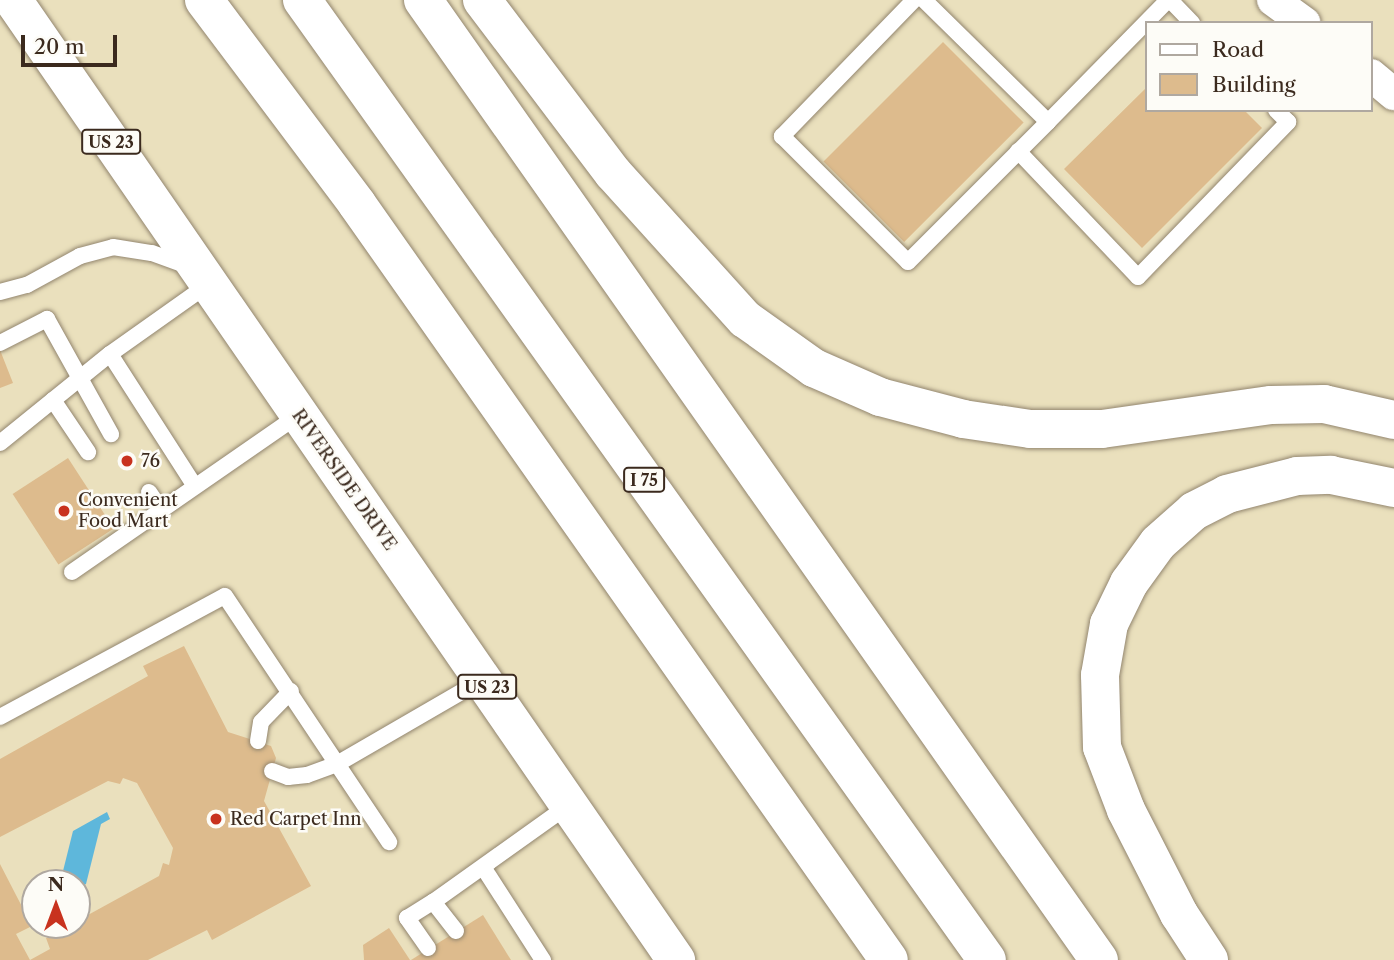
<!DOCTYPE html>
<style>
body{margin:0}
#map{position:relative;width:1394px;height:960px;overflow:hidden;background:#eae0bd;font-family:"Libre Caslon Text",serif}
div>[style]{position:absolute}
.water>*{inset:0;background:#5eb7db}
.building>*{inset:0;background:#ddbb8d;transform-origin:0 0}
.roads{filter:drop-shadow(0 0 2px #92856e) drop-shadow(0 0 2px #92856e)}
.lane>*{height:16px;margin:-8px;padding:0 8px;transform-origin:8px;border-radius:8px;background:#fff}
.street>*{height:32px;margin:-16px;padding:0 16px;transform-origin:16px;border-radius:16px;background:#fff}
.primary>*{height:38px;margin:-19px;padding:0 19px;transform-origin:19px;border-radius:19px;background:#fff}
.highway>*{height:38px;margin:-19px;padding:0 19px;transform-origin:19px;border-radius:19px;background:#fff}
.dots>*{width:19px;height:19px;translate:-50% -50%;box-sizing:border-box;border:4px solid #fdfcf7;border-radius:50%}
span{translate:-50% -50%;white-space:nowrap;text-align:center;line-height:1.15;-webkit-text-stroke:5px #fdfcf7;paint-order:stroke}
.shield-label span{padding:2px 5px;background:#fdfcf7;border:2px solid;border-radius:5px;-webkit-text-stroke-width:0}
.shield-label{font-size:16px;color:#3b2a1e;font-weight:700}
.poi-label{font-size:18px;color:#3b2a1e}
.left{translate:0 -50%;text-align:left}
.street-label{font-size:18px;color:#3b2a1e}
.legend{position:absolute;left:1145px;top:21px;width:228px;height:91px;box-sizing:border-box;background:#fdfcf7;border:2px solid #afa8a0;margin:0;padding:9px 12px;list-style:none;font-size:21px;color:#3b2a1e}
.legend li{display:flex;align-items:center;gap:14px;height:35px}
.legend b{width:35px;border:2px solid #afa8a0}
.north{position:absolute;left:21px;top:869px;width:70px;height:70px;box-sizing:border-box;background:#fdfcf7;border:2px solid #afa8a0;border-radius:50%;rotate:0deg;font-size:19px;font-weight:700;line-height:28px;text-align:center;color:#3b2a1e}
.north::after{content:'';display:block;margin:auto;width:24px;height:32px;background:#c8321e;clip-path:polygon(50% 0,100% 100%,50% 72%,0 100%)}
.scale{position:absolute;left:21px;top:35px;width:96px;height:32px;box-sizing:border-box;border:4px solid #3b2a1e;border-top:0;padding-left:9px;font-size:21px;line-height:24px;white-space:nowrap;color:#3b2a1e;-webkit-text-stroke:5px #fdfcf7;paint-order:stroke}
</style>
<div id="map">
<div class="water">
<i style="clip-path:polygon(107px 812px,110px 819px,101px 824px,86px 884px,77px 889px,77px 883px,60px 883px,73px 831px)"></i>
</div>
<div class="building">
<i style="left:943px;top:42px;width:114px;height:169px;rotate:45deg"></i>
<i style="clip-path:polygon(1147px 87px,1147px 110px,1244px 110px,1262px 128px,1142px 248px,1064px 169px)"></i>
<i style="clip-path:polygon(0 350px,13px 383px,0 388px)"></i>
<i style="left:68px;top:458px;width:84px;height:66px;rotate:57deg"></i>
<i style="clip-path:polygon(184px 646px,228px 732px,271px 746px,276px 758px,264px 801px,311px 886px,212px 940px,207px 930px,148px 960px,0 960px,0 864px,32px 926px,16px 934px,30px 960px,50px 949px,46px 938px,77px 925px,77px 921px,159px 876px,163px 863px,169px 865px,173px 848px,137px 783px,123px 778px,120px 784px,108px 781px,0 837px,0 759px,148px 676px,143px 666px)"></i>
<i style="clip-path:polygon(483px 915px,511px 960px,411px 960px)"></i>
<i style="clip-path:polygon(389px 928px,410px 960px,364px 960px,363px 945px)"></i>
</div>
<div class="roads">
<div class="lane">
<i style="left:914px;top:0;width:190px;rotate:134.1deg"></i>
<i style="left:782px;top:136px;width:178px;rotate:45deg"></i>
<i style="left:908px;top:262px;width:198px;rotate:-45deg"></i>
<i style="left:924px;top:0;width:174px;rotate:44.5deg"></i>
<i style="left:1048px;top:122px;width:171px;rotate:-45.5deg"></i>
<i style="left:1170px;top:0;width:32px;rotate:46deg"></i>
<i style="left:1018px;top:151px;width:174px;rotate:46.4deg"></i>
<i style="left:1138px;top:277px;width:216px;rotate:-45.9deg"></i>
<i style="left:1288px;top:122px;width:17px;rotate:-135deg"></i>
<i style="left:0;top:292px;width:28px;rotate:-15deg"></i>
<i style="left:27px;top:285px;width:60px;rotate:-28.7deg"></i>
<i style="left:80px;top:256px;width:34px;rotate:-15deg"></i>
<i style="left:113px;top:247px;width:39px;rotate:9deg"></i>
<i style="left:152px;top:253px;width:38px;rotate:20deg"></i>
<i style="left:0;top:343px;width:53px;rotate:-27.1deg"></i>
<i style="left:47px;top:319px;width:132px;rotate:60.9deg"></i>
<i style="left:110px;top:354px;width:156px;rotate:57.3deg"></i>
<i style="left:53px;top:400px;width:63px;rotate:56.1deg"></i>
<i style="left:0;top:443px;width:141px;rotate:-39deg"></i>
<i style="left:110px;top:354px;width:121px;rotate:-35.3deg"></i>
<i style="left:149px;top:492px;width:22px;rotate:56deg"></i>
<i style="left:72px;top:572px;width:276px;rotate:-34.7deg"></i>
<i style="left:0;top:717px;width:255px;rotate:-28.3deg"></i>
<i style="left:225px;top:596px;width:296px;rotate:56.3deg"></i>
<i style="left:258px;top:741px;width:19px;rotate:-81deg"></i>
<i style="left:261px;top:722px;width:43px;rotate:-45.9deg"></i>
<i style="left:272px;top:771px;width:17px;rotate:21deg"></i>
<i style="left:288px;top:777px;width:19px;rotate:-6deg"></i>
<i style="left:307px;top:775px;width:32px;rotate:-20deg"></i>
<i style="left:337px;top:764px;width:168px;rotate:-30.1deg"></i>
<i style="left:483px;top:867px;width:111px;rotate:57.2deg"></i>
<i style="left:456px;top:931px;width:37px;rotate:-128deg"></i>
<i style="left:433px;top:902px;width:167px;rotate:-35.5deg"></i>
<i style="left:428px;top:948px;width:37px;rotate:-125deg"></i>
<i style="left:407px;top:918px;width:31px;rotate:-32deg"></i>
</div>
<div class="street">
<i style="left:1273px;top:0;width:39px;rotate:36deg"></i>
<i style="left:1371px;top:75px;width:30px;rotate:40deg"></i>
</div>
<div class="primary">
<i style="left:13px;top:0;width:1167px;rotate:55.37deg"></i>
</div>
<div class="highway">
<i style="left:204px;top:0;width:255px;rotate:53.1deg"></i>
<i style="left:357px;top:204px;width:924px;rotate:54.87deg"></i>
<i style="left:302px;top:0;width:1179px;rotate:54.49deg"></i>
<i style="left:423px;top:0;width:1174px;rotate:54.85deg"></i>
<i style="left:482px;top:0;width:217px;rotate:52.9deg"></i>
<i style="left:613px;top:173px;width:197px;rotate:47.9deg"></i>
<i style="left:745px;top:319px;width:85px;rotate:35.4deg"></i>
<i style="left:814px;top:368px;width:72px;rotate:23.7deg"></i>
<i style="left:880px;top:397px;width:86px;rotate:14.8deg"></i>
<i style="left:963px;top:419px;width:68px;rotate:8.5deg"></i>
<i style="left:1030px;top:429px;width:72px"></i>
<i style="left:1102px;top:429px;width:171px;rotate:-8.1deg"></i>
<i style="left:1271px;top:405px;width:53px;rotate:-1.1deg"></i>
<i style="left:1324px;top:404px;width:72px;rotate:12.9deg"></i>
<i style="left:1209px;top:960px;width:55px;rotate:-123.1deg"></i>
<i style="left:1179px;top:914px;width:117px;rotate:-117deg"></i>
<i style="left:1126px;top:810px;width:67px;rotate:-110.9deg"></i>
<i style="left:1102px;top:747px;width:72px;rotate:-91.6deg"></i>
<i style="left:1100px;top:675px;width:52px;rotate:-80deg"></i>
<i style="left:1109px;top:624px;width:46px;rotate:-64deg"></i>
<i style="left:1129px;top:583px;width:49px;rotate:-54.1deg"></i>
<i style="left:1158px;top:543px;width:48px;rotate:-41.6deg"></i>
<i style="left:1194px;top:511px;width:37px;rotate:-27deg"></i>
<i style="left:1227px;top:494px;width:72px;rotate:-14.4deg"></i>
<i style="left:1297px;top:476px;width:34px;rotate:-2deg"></i>
<i style="left:1331px;top:475px;width:64px;rotate:11.7deg"></i>
</div>
</div>
<div class="dots">
<i style="left:127px;top:461px;background:#c8321e"></i>
<i style="left:64px;top:511px;background:#c8321e"></i>
<i style="left:216px;top:819px;background:#c8321e"></i>
</div>
<div class="shield-label">
<span style="left:111px;top:142px">US 23</span>
<span style="left:644px;top:480px">I 75</span>
<span style="left:487px;top:687px">US 23</span>
</div>
<div class="poi-label">
<span class="left" style="left:141px;top:461px">76</span>
<span class="left" style="left:78px;top:511px">Convenient<br>Food Mart</span>
<span class="left" style="left:230px;top:819px">Red Carpet Inn</span>
</div>
<div class="street-label">
<span style="left:344px;top:480px;rotate:55deg">RIVERSIDE DRIVE</span>
</div>
<ul class="legend">
<li><b style="height:9px;background:#fff"></b>Road</li>
<li><b style="height:19px;background:#ddbb8d"></b>Building</li>
</ul>
<div class="north">N</div>
<div class="scale">20 m</div>
</div>
